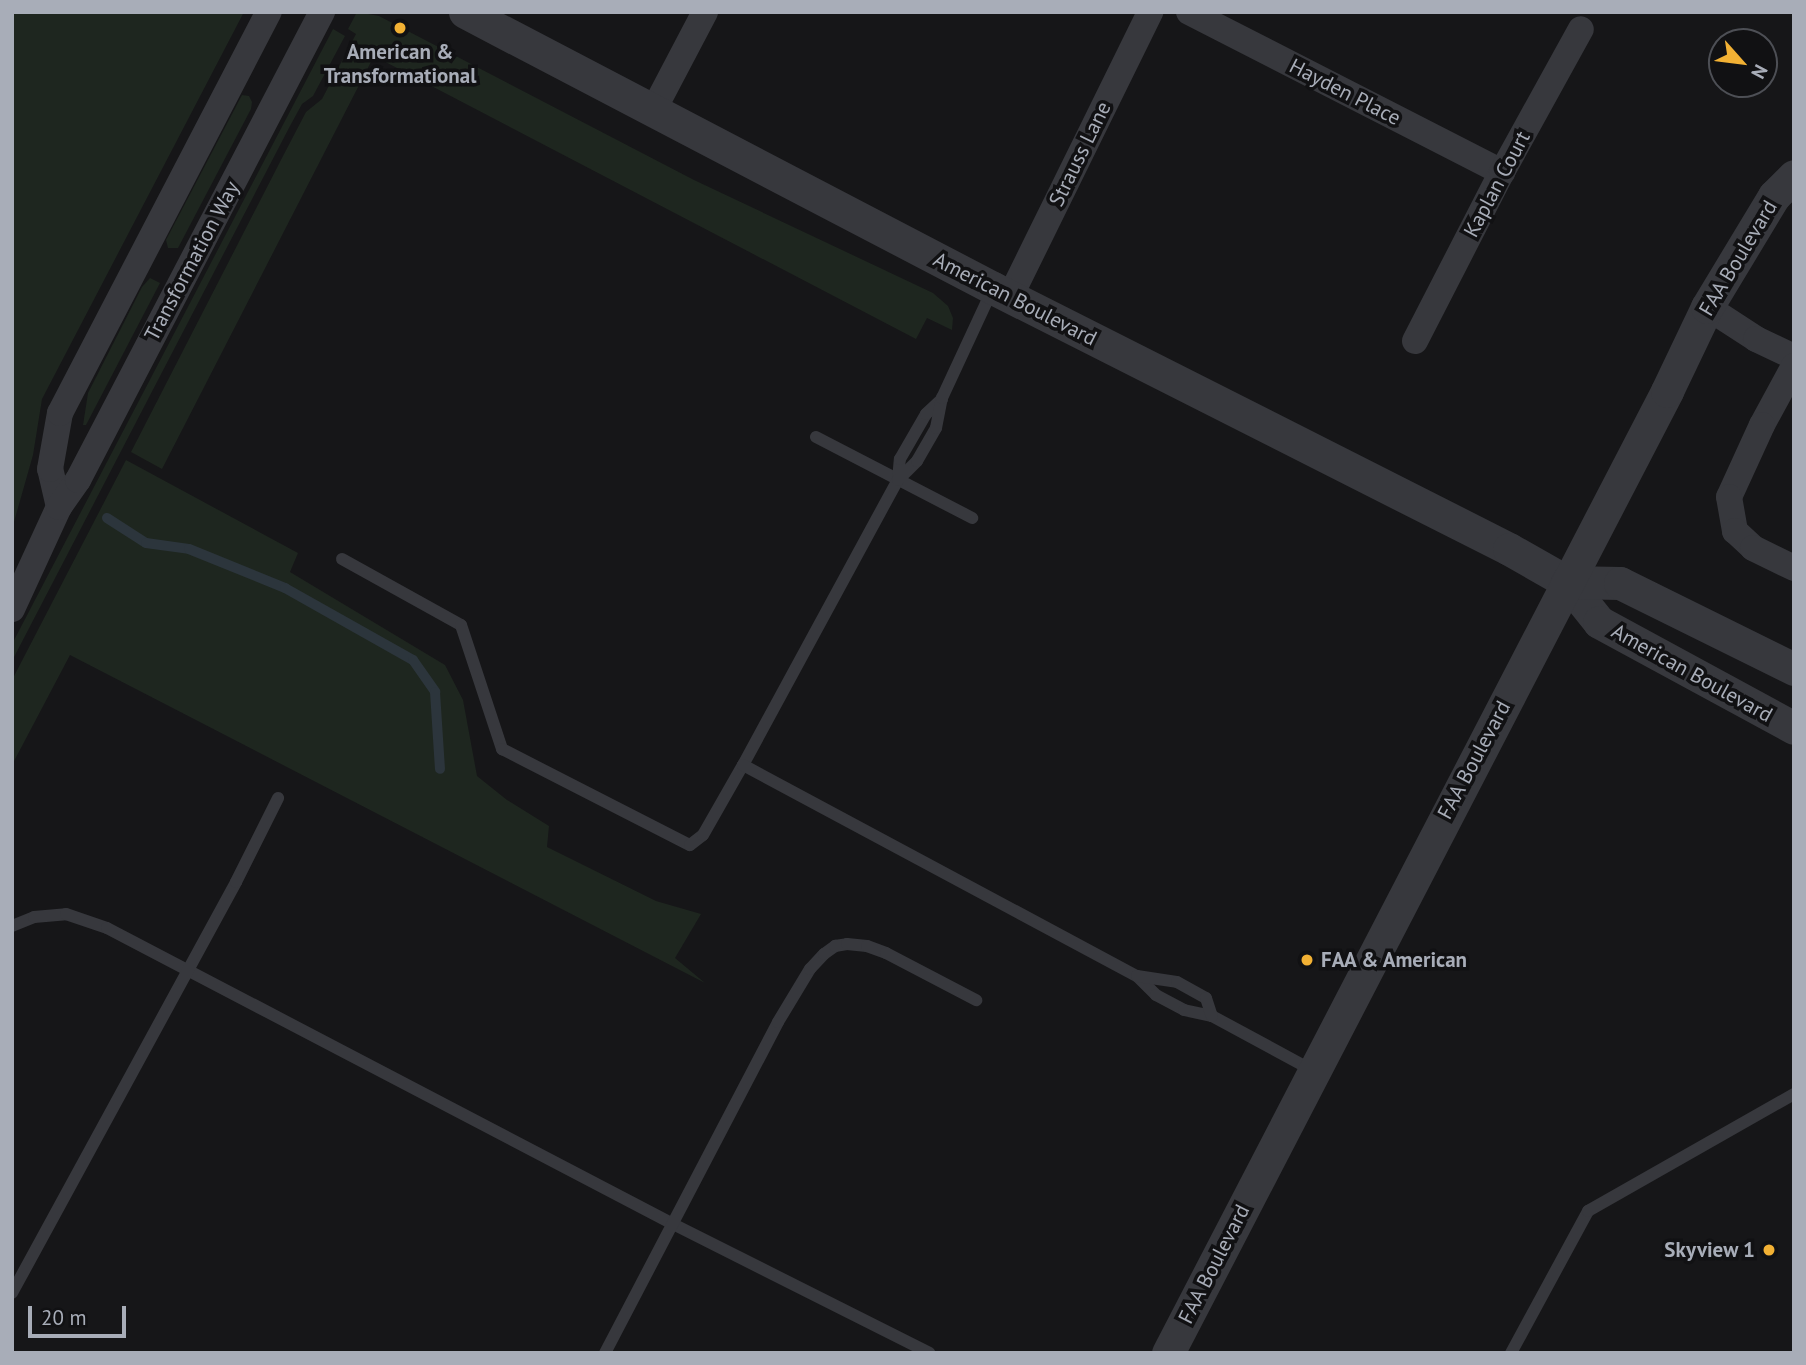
<!DOCTYPE html>
<style>
body{margin:0}
#map{position:relative;width:1806px;height:1365px;overflow:hidden;background:#161618;font-family:"PT Sans",sans-serif}
div>[style]{position:absolute}
.green>*{inset:0;background:#1e261f}
.stream>*{height:10px;margin:-5px;padding:0 5px;transform-origin:5px;border-radius:5px;background:#2c353c}
.service>*{height:12px;margin:-6px;padding:0 6px;transform-origin:6px;border-radius:6px;background:#37383d}
.minor>*{height:26px;margin:-13px;padding:0 13px;transform-origin:13px;border-radius:13px;background:#37383d}
.tertiary>*{height:33px;margin:-16.5px;padding:0 16.5px;transform-origin:16.5px;border-radius:16.5px;background:#37383d}
.dots>*{width:19px;height:19px;translate:-50% -50%;box-sizing:border-box;border:4px solid #111113;border-radius:50%}
span{translate:-50% -50%;white-space:nowrap;text-align:center;line-height:1.15;-webkit-text-stroke:7px #111113;paint-order:stroke}
.poi-label{font-size:21px;color:#a8adb8;font-weight:700}
.left{translate:0 -50%;text-align:left}
.right{translate:-100% -50%;text-align:right}
.street-label{font-size:21px;color:#a8adb8}
.frame{position:absolute;inset:0;border:14px solid #a8adb8;pointer-events:none}
.north{position:absolute;left:1708px;top:28px;width:70px;height:70px;box-sizing:border-box;background:#111113;border:2px solid #4d4f55;border-radius:50%;rotate:118deg;font-size:19px;font-weight:700;line-height:28px;text-align:center;color:#a8adb8}
.north::after{content:'';display:block;margin:auto;width:24px;height:32px;background:#f2b134;clip-path:polygon(50% 0,100% 100%,50% 72%,0 100%)}
.scale{position:absolute;left:28px;top:1306px;width:98px;height:32px;box-sizing:border-box;border:4px solid #a8adb8;border-top:0;padding-left:9px;font-size:21px;line-height:24px;white-space:nowrap;color:#a8adb8;-webkit-text-stroke:5px #111113;paint-order:stroke}
</style>
<div id="map">
<div class="green">
<i style="clip-path:polygon(12px 12px,244px 12px,42px 399px,33px 455px,12px 529px)"></i>
<i style="clip-path:polygon(357px 12px,379px 16px,694px 180px,933px 293px,948px 306px,953px 318px,952px 330px,927px 318px,916px 339px,374px 56px,162px 469px,131px 452px,283px 156px,306px 112px,322px 99px,356px 34px,348px 29px)"></i>
<i style="clip-path:polygon(333px 29px,345px 36px,313px 96px,302px 104px,290px 126px,12px 661px,12px 644px)"></i>
<i style="clip-path:polygon(242px 95px,249px 96px,252px 102px,251px 109px,178px 248px,168px 248px,166px 240px)"></i>
<i style="clip-path:polygon(150px 278px,160px 283px,86px 425px,83px 425px,88px 393px,142px 287px)"></i>
<i style="clip-path:polygon(126px 460px,298px 553px,290px 572px,445px 665px,463px 700px,477px 776px,507px 800px,549px 826px,547px 847px,656px 901px,701px 914px,675px 958px,705px 983px,70px 655px,12px 765px,12px 680px)"></i>
</div>
<div class="stream">
<i style="left:107px;top:518px;width:46px;rotate:32.7deg"></i>
<i style="left:146px;top:543px;width:43px;rotate:7.9deg"></i>
<i style="left:189px;top:549px;width:104px;rotate:22.1deg"></i>
<i style="left:285px;top:588px;width:147px;rotate:29.4deg"></i>
<i style="left:413px;top:660px;width:39px;rotate:55deg"></i>
<i style="left:435px;top:692px;width:77px;rotate:86.3deg"></i>
</div>
<div class="service">
<i style="left:816px;top:437px;width:176px;rotate:27.4deg"></i>
<i style="left:898px;top:480px;width:21px;rotate:-85deg"></i>
<i style="left:900px;top:459px;width:52px;rotate:-60deg"></i>
<i style="left:926px;top:414px;width:22px;rotate:-43deg"></i>
<i style="left:342px;top:559px;width:136px;rotate:29deg"></i>
<i style="left:461px;top:625px;width:131px;rotate:71.7deg"></i>
<i style="left:502px;top:749px;width:211px;rotate:27.1deg"></i>
<i style="left:690px;top:845px;width:16px;rotate:-38deg"></i>
<i style="left:703px;top:835px;width:81px;rotate:-60.3deg"></i>
<i style="left:743px;top:765px;width:324px;rotate:-61.5deg"></i>
<i style="left:898px;top:480px;width:27px;rotate:-45deg"></i>
<i style="left:917px;top:461px;width:38px;rotate:-60deg"></i>
<i style="left:936px;top:428px;width:31px;rotate:-79deg"></i>
<i style="left:942px;top:398px;width:121px;rotate:-65.1deg"></i>
<i style="left:743px;top:765px;width:447px;rotate:28.2deg"></i>
<i style="left:1137px;top:976px;width:27px;rotate:45deg"></i>
<i style="left:1156px;top:995px;width:32px;rotate:28deg"></i>
<i style="left:1184px;top:1010px;width:29px;rotate:12deg"></i>
<i style="left:1212px;top:1016px;width:114px;rotate:28.4deg"></i>
<i style="left:12px;top:926px;width:24px;rotate:-22deg"></i>
<i style="left:34px;top:917px;width:32px;rotate:-5deg"></i>
<i style="left:66px;top:914px;width:43px;rotate:18.9deg"></i>
<i style="left:107px;top:928px;width:639px;rotate:27.61deg"></i>
<i style="left:673px;top:1224px;width:287px;rotate:26.7deg"></i>
<i style="left:1137px;top:976px;width:40px;rotate:8.5deg"></i>
<i style="left:1177px;top:982px;width:33px;rotate:29deg"></i>
<i style="left:1206px;top:998px;width:19px;rotate:72deg"></i>
<i style="left:12px;top:1293px;width:468px;rotate:-61.4deg"></i>
<i style="left:236px;top:882px;width:94px;rotate:-63.4deg"></i>
<i style="left:605px;top:1353px;width:373px;rotate:-62.4deg"></i>
<i style="left:778px;top:1022px;width:62px;rotate:-58.9deg"></i>
<i style="left:810px;top:969px;width:21px;rotate:-47deg"></i>
<i style="left:824px;top:954px;width:14px;rotate:-36deg"></i>
<i style="left:835px;top:946px;width:12px;rotate:-9deg"></i>
<i style="left:847px;top:944px;width:20px;rotate:6deg"></i>
<i style="left:867px;top:946px;width:20px;rotate:20deg"></i>
<i style="left:886px;top:953px;width:102px;rotate:27.6deg"></i>
<i style="left:1511px;top:1353px;width:162px;rotate:-61.5deg"></i>
<i style="left:1588px;top:1211px;width:237px;rotate:-29.6deg"></i>
</div>
<div class="minor">
<i style="left:1189px;top:12px;width:352px;rotate:27.1deg"></i>
<i style="left:653px;top:111px;width:112px;rotate:-62.3deg"></i>
<i style="left:1010px;top:297px;width:318px;rotate:-63.8deg"></i>
<i style="left:1707px;top:307px;width:59px;rotate:33.1deg"></i>
<i style="left:1756px;top:339px;width:42px;rotate:25.3deg"></i>
<i style="left:1415px;top:341px;width:190px;rotate:-62.8deg"></i>
<i style="left:1502px;top:172px;width:163px;rotate:-61.1deg"></i>
<i style="left:1794px;top:366px;width:67px;rotate:118.5deg"></i>
<i style="left:1762px;top:425px;width:79px;rotate:114.6deg"></i>
<i style="left:1729px;top:497px;width:35px;rotate:80deg"></i>
<i style="left:1735px;top:531px;width:25px;rotate:43deg"></i>
<i style="left:1753px;top:548px;width:46px;rotate:26deg"></i>
<i style="left:59px;top:507px;width:39px;rotate:-103deg"></i>
<i style="left:50px;top:469px;width:57px;rotate:-79.9deg"></i>
<i style="left:60px;top:413px;width:452px;rotate:-62.5deg"></i>
<i style="left:12px;top:609px;width:112px;rotate:-65.3deg"></i>
<i style="left:59px;top:507px;width:33px;rotate:-55deg"></i>
<i style="left:78px;top:480px;width:528px;rotate:-62.46deg"></i>
</div>
<div class="tertiary">
<i style="left:465px;top:12px;width:596px;rotate:27.6deg"></i>
<i style="left:993px;top:288px;width:578px;rotate:26.83deg"></i>
<i style="left:1509px;top:549px;width:67px;rotate:29.6deg"></i>
<i style="left:1567px;top:582px;width:51px;rotate:51.3deg"></i>
<i style="left:1599px;top:622px;width:222px;rotate:28.5deg"></i>
<i style="left:1567px;top:582px;width:53px;rotate:1.1deg"></i>
<i style="left:1620px;top:583px;width:194px;rotate:26.3deg"></i>
<i style="left:1168px;top:1353px;width:1084px;rotate:-62.58deg"></i>
<i style="left:1667px;top:391px;width:93px;rotate:-64.5deg"></i>
<i style="left:1707px;top:307px;width:130px;rotate:-58.9deg"></i>
<i style="left:1774px;top:196px;width:28px;rotate:-45deg"></i>
</div>
<div class="dots">
<i style="left:400px;top:28px;background:#f2b134"></i>
<i style="left:1307px;top:960px;background:#f2b134"></i>
<i style="left:1769px;top:1250px;background:#f2b134"></i>
</div>
<div class="poi-label">
<span style="left:400px;top:64px">American &amp;<br>Transformational</span>
<span class="left" style="left:1321px;top:960px">FAA &amp; American</span>
<span class="right" style="left:1755px;top:1250px">Skyview 1</span>
</div>
<div class="street-label">
<span style="left:1345px;top:92px;rotate:27deg">Hayden Place</span>
<span style="left:1080px;top:154px;rotate:-64deg">Strauss Lane</span>
<span style="left:1497px;top:184px;rotate:-62deg">Kaplan Court</span>
<span style="left:1738px;top:258px;rotate:-59deg">FAA Boulevard</span>
<span style="left:192px;top:261px;rotate:-62deg">Transformation Way</span>
<span style="left:1015px;top:299px;rotate:27deg">American Boulevard</span>
<span style="left:1692px;top:673px;rotate:29deg">American Boulevard</span>
<span style="left:1474px;top:760px;rotate:-62deg">FAA Boulevard</span>
<span style="left:1214px;top:1264px;rotate:-63deg">FAA Boulevard</span>
</div>
<div class="frame"></div>
<div class="north">N</div>
<div class="scale">20 m</div>
</div>
